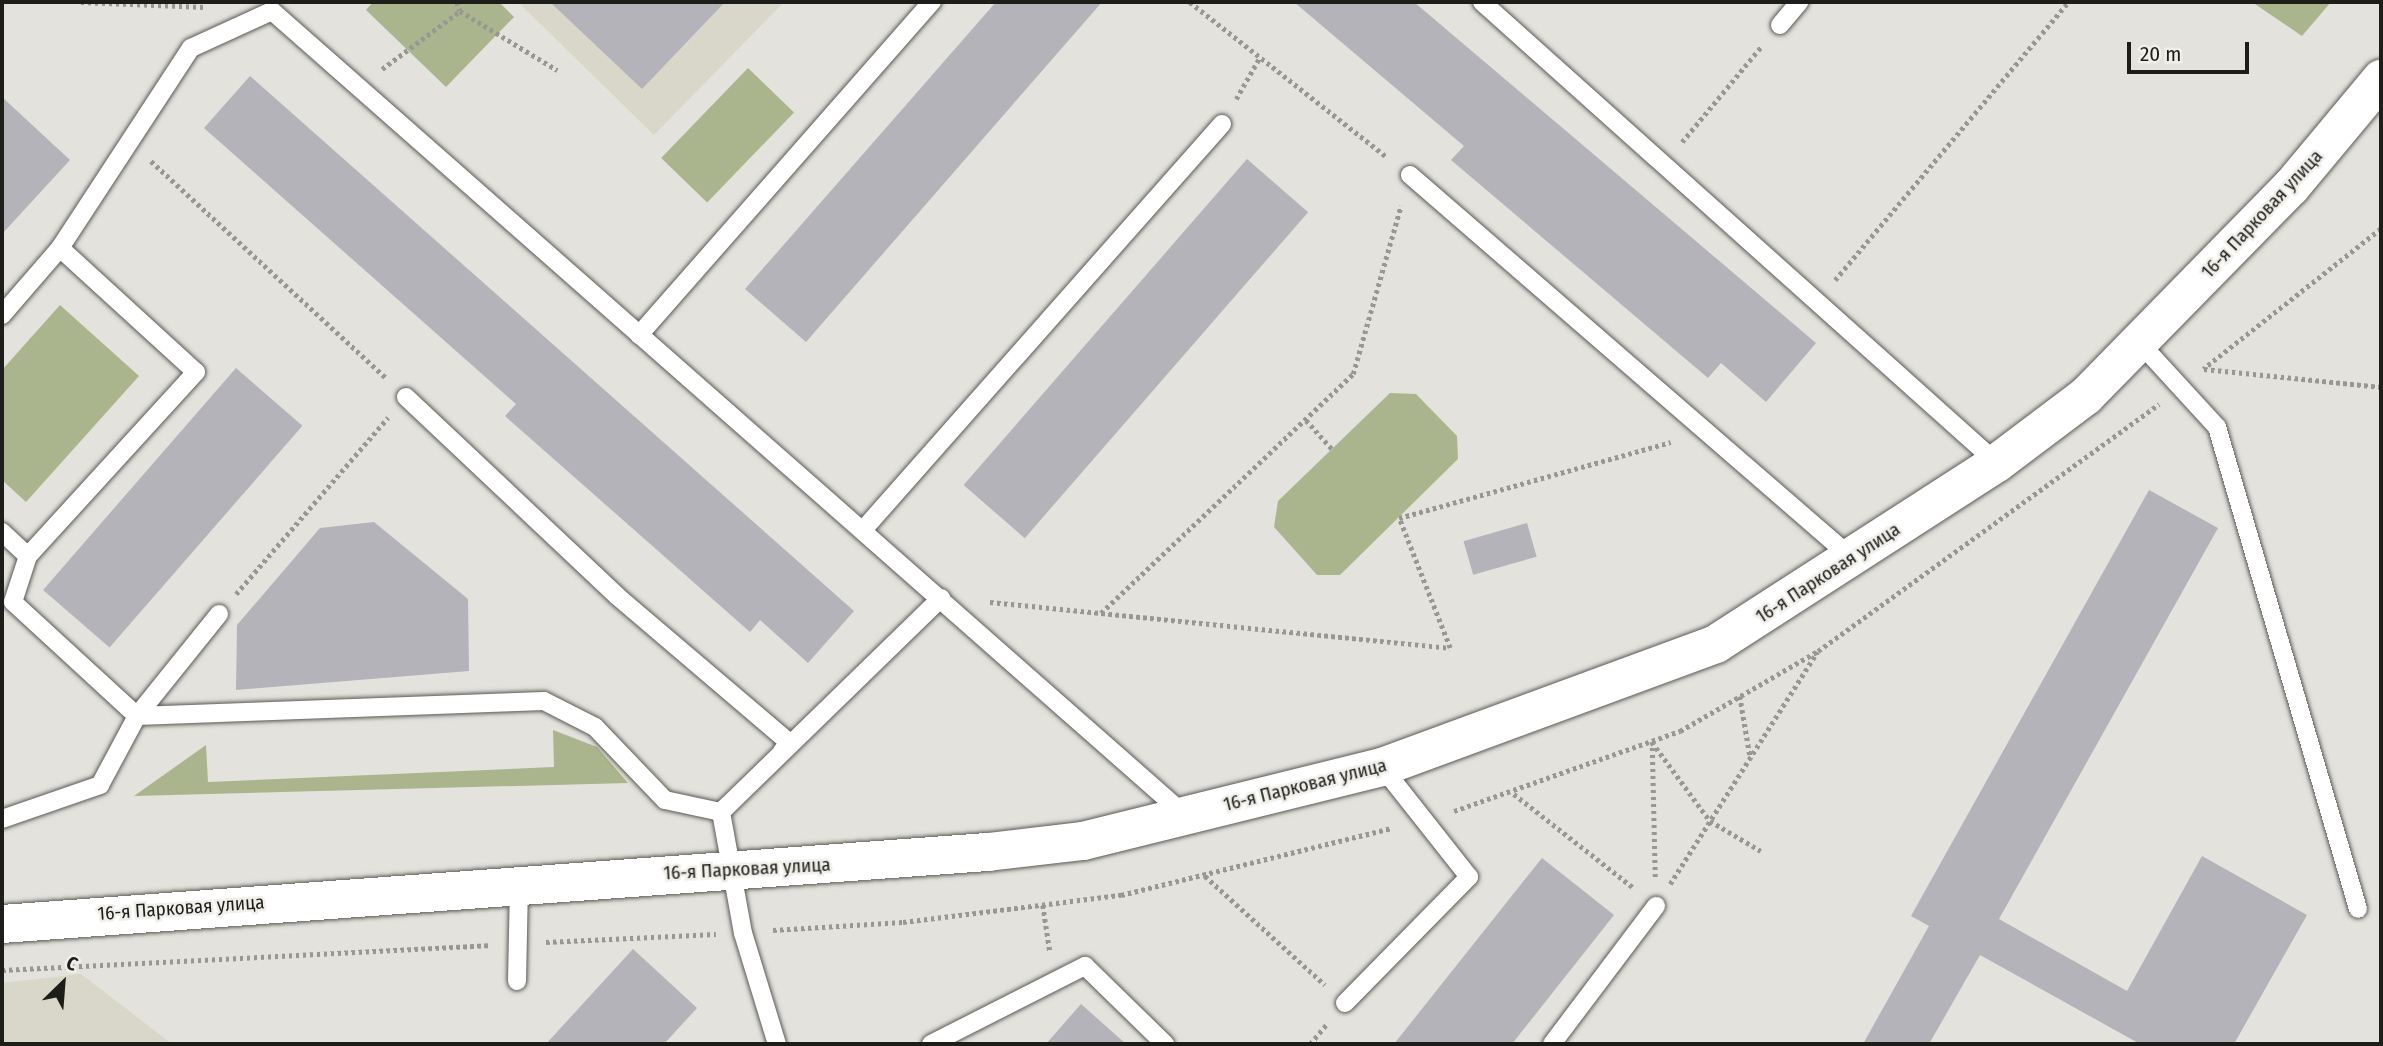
<!DOCTYPE html>
<meta charset="utf-8">
<style>
body{margin:0}
#map{position:relative;width:2383px;height:1046px;overflow:hidden;background:#e3e2dc;font-family:"Fira Sans Condensed",sans-serif}
div>[style]{position:absolute}
.built>*{inset:0;background:#d9d7c9}
.green>*{inset:0;background:#abb58d;transform-origin:0 0}
.building>*{inset:0;background:#b3b3b9;transform-origin:0 0}
.path>*{height:4.5px;margin-top:-2.25px;transform-origin:0;background:repeating-linear-gradient(90deg,#989792 0 3.5px,transparent 0 7px)}
.roads{filter:drop-shadow(0 0 2px #5b5a55) drop-shadow(0 0 2px #5b5a55)}
.service>*{height:18px;margin:-9px;padding:0 9px;transform-origin:9px;border-radius:9px;background:#fff}
.secondary>*{height:38px;margin:-19px;padding:0 19px;transform-origin:19px;border-radius:19px;background:#fff}
span{translate:-50% -50%;white-space:nowrap;text-align:center;line-height:1.15;-webkit-text-stroke:5px #f0efe9;paint-order:stroke}
.street-label{font-size:19px;color:#1d1d1a}
.frame{position:absolute;inset:0;border:4px solid #1d1d1a;pointer-events:none}
.north{position:absolute;left:28px;top:948px;width:70px;height:70px;-webkit-text-stroke:5px #f0efe9;paint-order:stroke;rotate:25deg;font-size:19px;font-weight:700;line-height:28px;text-align:center;color:#1d1d1a}
.north::after{content:'';display:block;margin:auto;width:24px;height:32px;background:#1d1d1a;clip-path:polygon(50% 0,100% 100%,50% 72%,0 100%)}
.scale{position:absolute;left:2127px;top:42px;width:122px;height:32px;box-sizing:border-box;border:4px solid #1d1d1a;border-top:0;padding-left:9px;font-size:21px;line-height:24px;white-space:nowrap;color:#1d1d1a;-webkit-text-stroke:5px #f0efe9;paint-order:stroke}
</style>
<div id="map">
<div class="built">
<i style="clip-path:polygon(518px 2px,784px 2px,654px 135px)"></i>
<i style="clip-path:polygon(81px 974px,172px 1044px,2px 1044px,2px 983px)"></i>
</div>
<div class="green">
<i style="clip-path:polygon(373px 2px,499px 2px,514px 17px,446px 87px,366px 10px)"></i>
<i style="clip-path:polygon(2252px 2px,2331px 2px,2302px 36px)"></i>
<i style="left:748px;top:68px;width:64px;height:125px;rotate:44deg"></i>
<i style="clip-path:polygon(60px 305px,139px 376px,26px 502px,2px 480px,2px 370px)"></i>
<i style="clip-path:polygon(1390px 393px,1416px 394px,1457px 436px,1458px 459px,1340px 575px,1317px 575px,1274px 527px,1278px 501px)"></i>
<i style="clip-path:polygon(553px 730px,597px 747px,628px 783px,134px 796px,206px 745px,208px 782px,554px 767px)"></i>
</div>
<div class="building">
<i style="clip-path:polygon(550px 2px,725px 2px,642px 89px)"></i>
<i style="clip-path:polygon(996px 2px,1102px 2px,806px 342px,745px 289px)"></i>
<i style="clip-path:polygon(1294px 2px,1414px 2px,1816px 343px,1766px 402px,1721px 363px,1708px 378px,1451px 160px,1464px 146px)"></i>
<i style="clip-path:polygon(250px 76px,854px 611px,808px 663px,760px 620px,750px 632px,505px 416px,516px 404px,204px 128px)"></i>
<i style="clip-path:polygon(2px 97px,70px 160px,2px 234px)"></i>
<i style="left:1247px;top:159px;width:81px;height:432px;rotate:41deg"></i>
<i style="left:236px;top:368px;width:88px;height:294px;rotate:41deg"></i>
<i style="clip-path:polygon(2149px 490px,2218px 528px,1999px 919px,2127px 991px,2202px 856px,2307px 915px,2234px 1044px,2140px 1044px,1980px 955px,1929px 1044px,1863px 1044px,1929px 926px,1911px 916px)"></i>
<i style="clip-path:polygon(374px 522px,468px 599px,469px 671px,236px 690px,237px 625px,320px 528px)"></i>
<i style="left:1527px;top:523px;width:35px;height:66px;rotate:74deg"></i>
<i style="clip-path:polygon(1542px 858px,1614px 915px,1512px 1044px,1394px 1044px)"></i>
<i style="clip-path:polygon(633px 949px,697px 1008px,664px 1044px,546px 1044px)"></i>
<i style="clip-path:polygon(1081px 1004px,1126px 1044px,1046px 1044px)"></i>
</div>
<div class="path">
<i style="left:81px;top:2px;width:123px;rotate:2.3deg"></i>
<i style="left:457px;top:2px;width:9px;rotate:72deg"></i>
<i style="left:460px;top:11px;width:114px;rotate:31.3deg"></i>
<i style="left:1190px;top:2px;width:251px;rotate:38.2deg"></i>
<i style="left:382px;top:69px;width:97px;rotate:-36.6deg"></i>
<i style="left:1236px;top:99px;width:48px;rotate:-60.3deg"></i>
<i style="left:1682px;top:142px;width:124px;rotate:-50.3deg"></i>
<i style="left:151px;top:161px;width:320px;rotate:42.7deg"></i>
<i style="left:2381px;top:229px;width:226px;rotate:141.7deg"></i>
<i style="left:2204px;top:369px;width:178px;rotate:5.8deg"></i>
<i style="left:1835px;top:280px;width:363px;rotate:-50deg"></i>
<i style="left:1306px;top:420px;width:39px;rotate:48deg"></i>
<i style="left:236px;top:594px;width:233px;rotate:-49.3deg"></i>
<i style="left:990px;top:602px;width:462px;rotate:5.7deg"></i>
<i style="left:1450px;top:648px;width:140px;rotate:-111.4deg"></i>
<i style="left:1399px;top:518px;width:282px;rotate:-15.6deg"></i>
<i style="left:1101px;top:613px;width:347px;rotate:-43.5deg"></i>
<i style="left:1353px;top:374px;width:175px;rotate:-74.1deg"></i>
<i style="left:1740px;top:696px;width:61px;rotate:80.5deg"></i>
<i style="left:1514px;top:794px;width:152px;rotate:38.1deg"></i>
<i style="left:1454px;top:811px;width:240px;rotate:-19.5deg"></i>
<i style="left:1680px;top:731px;width:160px;rotate:-30.1deg"></i>
<i style="left:1818px;top:651px;width:421px;rotate:-35.9deg"></i>
<i style="left:1205px;top:876px;width:162px;rotate:42.2deg"></i>
<i style="left:1655px;top:877px;width:135px;rotate:-91.3deg"></i>
<i style="left:1652px;top:742px;width:98px;rotate:53.7deg"></i>
<i style="left:1710px;top:821px;width:59px;rotate:30.5deg"></i>
<i style="left:1670px;top:884px;width:275px;rotate:-57.6deg"></i>
<i style="left:1043px;top:905px;width:48px;rotate:81.5deg"></i>
<i style="left:773px;top:930px;width:130px;rotate:-3.5deg"></i>
<i style="left:903px;top:922px;width:220px;rotate:-7.1deg"></i>
<i style="left:1121px;top:895px;width:278px;rotate:-13.9deg"></i>
<i style="left:546px;top:942px;width:170px;rotate:-2.7deg"></i>
<i style="left:2px;top:970px;width:487px;rotate:-2.9deg"></i>
<i style="left:1310px;top:1044px;width:26px;rotate:-50deg"></i>
</div>
<div class="roads">
<div class="service">
<i style="left:1482px;top:2px;width:691px;rotate:41.83deg"></i>
<i style="left:1780px;top:25px;width:30px;rotate:-50deg"></i>
<i style="left:1410px;top:175px;width:585px;rotate:40.91deg"></i>
<i style="left:60px;top:248px;width:239px;rotate:-56.8deg"></i>
<i style="left:191px;top:48px;width:89px;rotate:-24.6deg"></i>
<i style="left:272px;top:11px;width:1218px;rotate:41.37deg"></i>
<i style="left:2px;top:315px;width:89px;rotate:-49.1deg"></i>
<i style="left:60px;top:248px;width:184px;rotate:42.4deg"></i>
<i style="left:196px;top:372px;width:249px;rotate:132.4deg"></i>
<i style="left:28px;top:556px;width:48px;rotate:108.1deg"></i>
<i style="left:13px;top:602px;width:168px;rotate:42.6deg"></i>
<i style="left:137px;top:716px;width:407px;rotate:-2.1deg"></i>
<i style="left:544px;top:701px;width:57px;rotate:27deg"></i>
<i style="left:595px;top:727px;width:101px;rotate:46.2deg"></i>
<i style="left:665px;top:800px;width:57px;rotate:12.1deg"></i>
<i style="left:721px;top:812px;width:307px;rotate:-44.2deg"></i>
<i style="left:639px;top:335px;width:444px;rotate:-48.7deg"></i>
<i style="left:2139px;top:342px;width:115px;rotate:47.5deg"></i>
<i style="left:2217px;top:427px;width:502px;rotate:73.69deg"></i>
<i style="left:406px;top:397px;width:290px;rotate:43.3deg"></i>
<i style="left:617px;top:596px;width:227px;rotate:40.4deg"></i>
<i style="left:790px;top:743px;width:11px;rotate:135deg"></i>
<i style="left:863px;top:530px;width:542px;rotate:-48.52deg"></i>
<i style="left:2px;top:532px;width:35px;rotate:43deg"></i>
<i style="left:728px;top:805px;width:10px;rotate:135deg"></i>
<i style="left:721px;top:812px;width:123px;rotate:79.7deg"></i>
<i style="left:743px;top:933px;width:116px;rotate:73deg"></i>
<i style="left:2px;top:819px;width:104px;rotate:-19.1deg"></i>
<i style="left:100px;top:785px;width:78px;rotate:-61.8deg"></i>
<i style="left:137px;top:716px;width:131px;rotate:-51.2deg"></i>
<i style="left:517px;top:981px;width:96px;rotate:-88.8deg"></i>
<i style="left:1345px;top:1003px;width:177px;rotate:-45.5deg"></i>
<i style="left:1469px;top:877px;width:140px;rotate:-128.3deg"></i>
<i style="left:931px;top:1044px;width:173px;rotate:-26.9deg"></i>
<i style="left:1085px;top:966px;width:112px;rotate:44.3deg"></i>
<i style="left:1552px;top:1044px;width:173px;rotate:-53deg"></i>
</div>
<div class="secondary">
<i style="left:2px;top:924px;width:989px;rotate:-4.18deg"></i>
<i style="left:988px;top:852px;width:96px;rotate:-6.6deg"></i>
<i style="left:1083px;top:841px;width:308px;rotate:-13.9deg"></i>
<i style="left:1382px;top:767px;width:356px;rotate:-20.2deg"></i>
<i style="left:1716px;top:644px;width:334px;rotate:-32.8deg"></i>
<i style="left:1997px;top:463px;width:111px;rotate:-37deg"></i>
<i style="left:2086px;top:396px;width:293px;rotate:-45.6deg"></i>
<i style="left:2291px;top:187px;width:141px;rotate:-50.2deg"></i>
</div>
</div>
<div class="street-label">
<span style="left:2262px;top:214px;rotate:-47deg">16-я Парковая улица</span>
<span style="left:1828px;top:573px;rotate:-33deg">16-я Парковая улица</span>
<span style="left:1305px;top:785px;rotate:-14deg">16-я Парковая улица</span>
<span style="left:747px;top:869px;rotate:-3deg">16-я Парковая улица</span>
<span style="left:181px;top:908px;rotate:-4deg">16-я Парковая улица</span>
</div>
<div class="frame"></div>
<div class="north">С</div>
<div class="scale">20 m</div>
</div>
